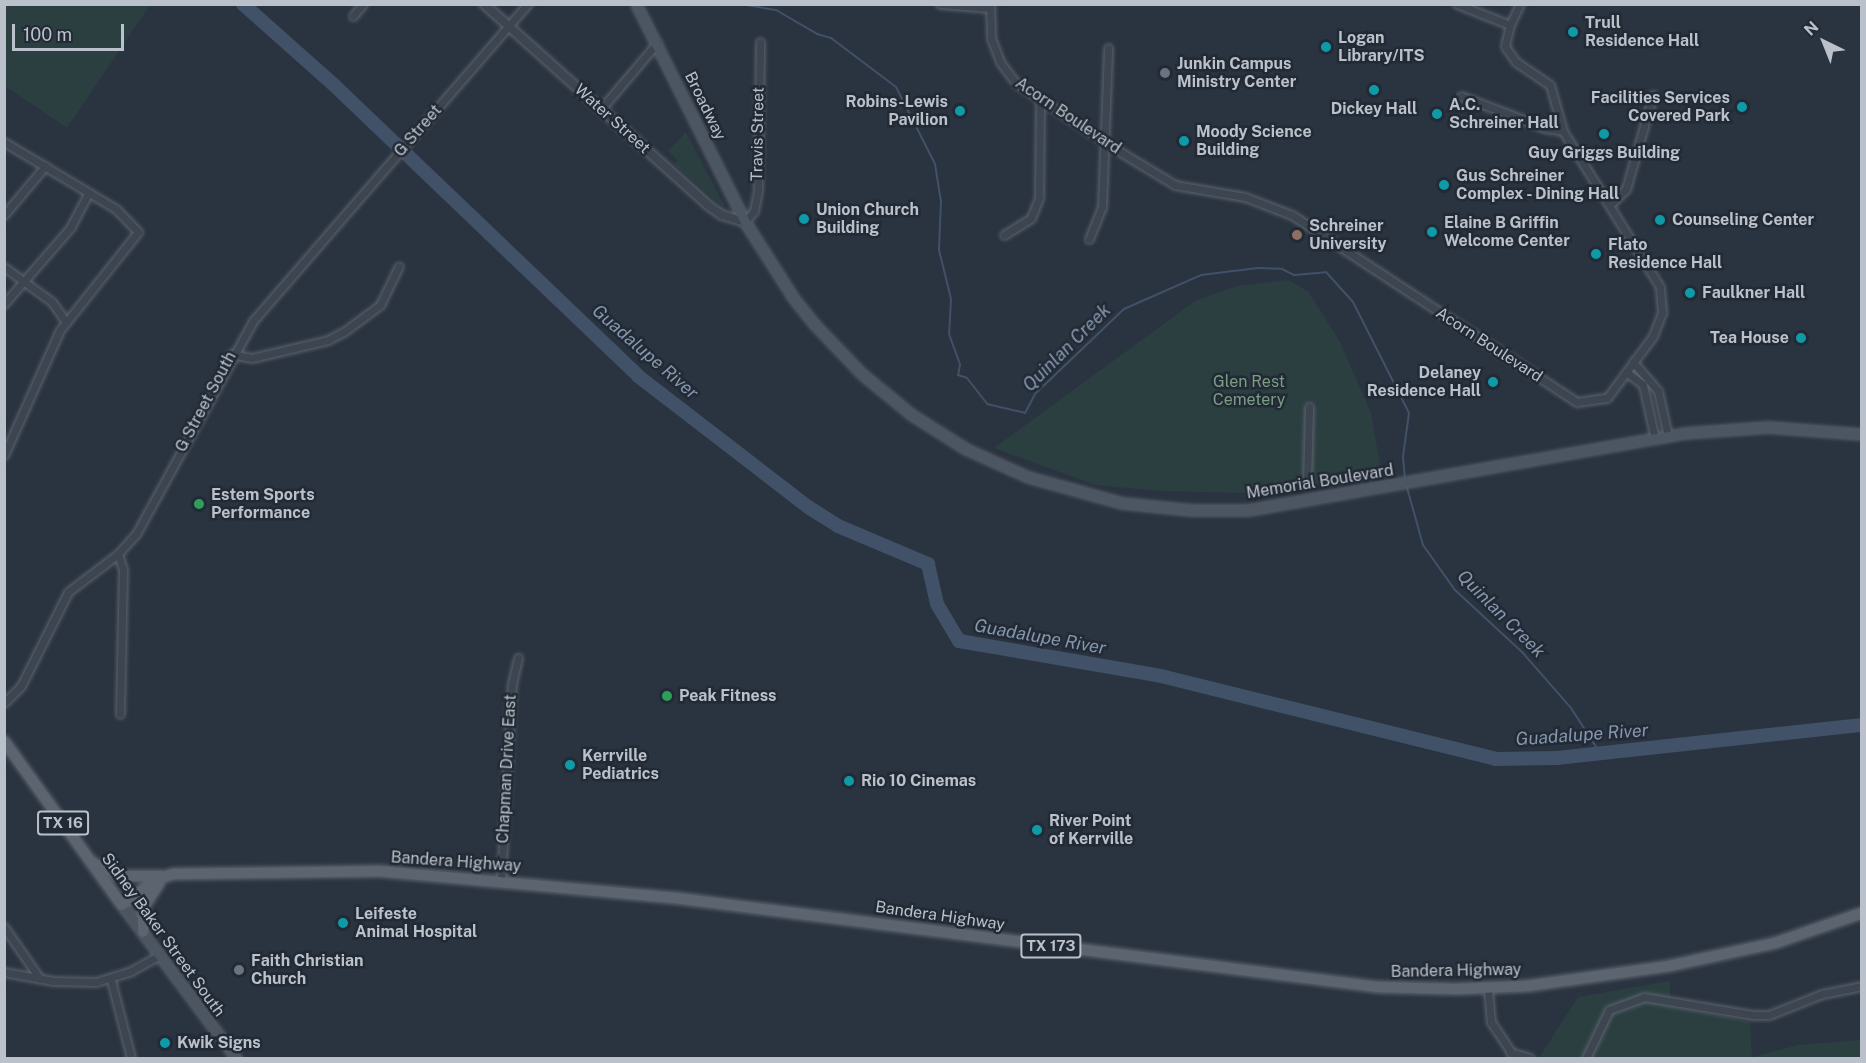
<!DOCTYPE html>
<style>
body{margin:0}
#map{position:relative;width:1866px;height:1063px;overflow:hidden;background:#2a3340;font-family:"Public Sans",sans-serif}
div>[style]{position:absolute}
.green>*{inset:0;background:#2b3f41}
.stream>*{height:2px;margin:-1px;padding:0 1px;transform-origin:1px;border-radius:1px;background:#415167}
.river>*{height:14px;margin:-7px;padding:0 7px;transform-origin:7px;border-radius:7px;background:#415167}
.roads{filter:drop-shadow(0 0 2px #5b636d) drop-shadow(0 0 2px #5b636d)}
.minor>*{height:7px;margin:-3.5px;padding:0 3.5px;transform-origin:3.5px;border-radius:3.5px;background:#3d4550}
.tertiary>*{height:8px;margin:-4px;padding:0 4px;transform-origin:4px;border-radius:4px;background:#3d4550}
.secondary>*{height:9px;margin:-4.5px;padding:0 4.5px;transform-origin:4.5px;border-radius:4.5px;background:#4c5562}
.primary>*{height:10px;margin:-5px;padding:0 5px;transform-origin:5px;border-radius:5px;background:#5c6470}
.dots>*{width:16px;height:16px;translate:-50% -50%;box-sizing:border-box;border:3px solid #222a35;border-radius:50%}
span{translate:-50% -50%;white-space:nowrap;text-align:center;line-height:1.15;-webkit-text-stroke:5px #222a35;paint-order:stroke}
.shield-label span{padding:2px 4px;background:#222a35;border:2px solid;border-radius:4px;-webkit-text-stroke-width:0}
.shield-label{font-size:15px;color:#bac1ca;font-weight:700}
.poi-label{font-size:16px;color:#bac1ca;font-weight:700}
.left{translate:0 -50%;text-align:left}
.right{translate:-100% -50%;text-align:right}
.street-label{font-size:16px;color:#bac1ca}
.park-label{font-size:16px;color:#7b9d83}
.water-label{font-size:18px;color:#8597ae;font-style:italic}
.frame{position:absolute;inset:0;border:6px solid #bac1ca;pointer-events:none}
.north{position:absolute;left:1794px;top:12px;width:60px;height:60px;-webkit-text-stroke:4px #222a35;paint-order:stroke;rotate:317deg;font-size:16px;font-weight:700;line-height:24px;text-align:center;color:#bac1ca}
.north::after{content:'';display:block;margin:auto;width:21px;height:27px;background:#bac1ca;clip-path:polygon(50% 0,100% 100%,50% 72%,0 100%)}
.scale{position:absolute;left:12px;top:24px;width:112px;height:27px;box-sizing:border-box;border:3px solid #bac1ca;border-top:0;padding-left:8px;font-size:18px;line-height:21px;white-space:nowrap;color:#bac1ca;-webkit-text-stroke:4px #222a35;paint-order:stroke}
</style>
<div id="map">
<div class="green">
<i style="clip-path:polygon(4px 5px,5px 4px,150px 5px,67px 128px,5px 86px)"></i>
<i style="clip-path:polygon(686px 132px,724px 205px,724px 207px,674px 164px,678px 161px,668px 151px)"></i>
<i style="clip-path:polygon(1288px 280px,1308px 291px,1340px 342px,1371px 413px,1381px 470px,1282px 494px,1162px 491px,1095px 485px,994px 448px,1195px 301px,1237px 286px)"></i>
<i style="clip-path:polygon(1670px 981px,1670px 1005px,1750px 1022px,1752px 1057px,1798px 1045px,1861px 1040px,1861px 1058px,1539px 1058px,1578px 997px)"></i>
</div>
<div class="stream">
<i style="left:741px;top:4px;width:36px;rotate:10deg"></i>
<i style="left:776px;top:10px;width:48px;rotate:30.3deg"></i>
<i style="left:817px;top:34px;width:15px;rotate:16deg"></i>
<i style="left:831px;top:38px;width:81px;rotate:37deg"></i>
<i style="left:896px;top:87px;width:86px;rotate:63.1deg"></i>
<i style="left:935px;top:164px;width:36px;rotate:81deg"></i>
<i style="left:941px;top:200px;width:50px;rotate:92.3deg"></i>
<i style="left:939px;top:250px;width:50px;rotate:76.2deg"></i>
<i style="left:951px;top:299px;width:35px;rotate:93deg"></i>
<i style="left:949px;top:334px;width:33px;rotate:70deg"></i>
<i style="left:960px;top:365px;width:10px;rotate:101deg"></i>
<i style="left:958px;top:375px;width:9px;rotate:18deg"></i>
<i style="left:967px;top:378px;width:33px;rotate:52deg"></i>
<i style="left:987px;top:404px;width:39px;rotate:13deg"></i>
<i style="left:1025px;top:413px;width:21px;rotate:-62deg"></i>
<i style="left:1035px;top:394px;width:123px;rotate:-43.7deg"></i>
<i style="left:1124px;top:309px;width:84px;rotate:-23.8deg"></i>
<i style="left:1201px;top:275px;width:57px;rotate:-7deg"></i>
<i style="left:1258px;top:268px;width:24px;rotate:2deg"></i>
<i style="left:1282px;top:269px;width:13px;rotate:27deg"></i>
<i style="left:1294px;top:275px;width:32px;rotate:-5deg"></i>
<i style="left:1326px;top:272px;width:40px;rotate:48deg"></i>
<i style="left:1353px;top:302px;width:124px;rotate:63.2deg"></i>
<i style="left:1409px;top:413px;width:44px;rotate:97.8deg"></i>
<i style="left:1403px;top:457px;width:21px;rotate:85deg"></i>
<i style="left:1406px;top:484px;width:63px;rotate:74.4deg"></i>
<i style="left:1423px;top:545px;width:55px;rotate:54.6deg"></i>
<i style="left:1455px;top:590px;width:91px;rotate:42.8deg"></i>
<i style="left:1522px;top:652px;width:74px;rotate:48.8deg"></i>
<i style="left:1571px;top:708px;width:54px;rotate:57.2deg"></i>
</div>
<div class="river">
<i style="left:243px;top:4px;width:123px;rotate:41.7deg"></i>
<i style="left:335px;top:86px;width:419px;rotate:43.7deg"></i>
<i style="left:638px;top:376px;width:215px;rotate:37.6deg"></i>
<i style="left:808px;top:507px;width:36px;rotate:32deg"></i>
<i style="left:838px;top:526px;width:98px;rotate:22.9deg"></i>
<i style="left:928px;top:564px;width:41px;rotate:77.3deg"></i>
<i style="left:937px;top:604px;width:43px;rotate:59.3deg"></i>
<i style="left:959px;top:641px;width:205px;rotate:9.8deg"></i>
<i style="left:1161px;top:676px;width:345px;rotate:13.9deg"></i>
<i style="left:1496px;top:759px;width:61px;rotate:-0.9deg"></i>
<i style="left:1557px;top:758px;width:307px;rotate:-6.2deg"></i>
</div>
<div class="roads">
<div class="minor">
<i style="left:940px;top:4px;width:50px;rotate:4.6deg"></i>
<i style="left:990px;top:4px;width:34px;rotate:88deg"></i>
<i style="left:991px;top:38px;width:26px;rotate:69deg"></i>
<i style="left:1000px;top:62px;width:26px;rotate:53deg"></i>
<i style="left:1016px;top:83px;width:127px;rotate:33.4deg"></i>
<i style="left:1122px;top:153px;width:62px;rotate:31.1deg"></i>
<i style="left:1175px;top:185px;width:71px;rotate:9.7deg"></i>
<i style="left:1245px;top:197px;width:50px;rotate:21deg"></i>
<i style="left:1292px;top:215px;width:341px;rotate:33.3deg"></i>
<i style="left:1577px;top:402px;width:30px;rotate:-8deg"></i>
<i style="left:1607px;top:398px;width:77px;rotate:-53.4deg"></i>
<i style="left:1653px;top:336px;width:26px;rotate:-69deg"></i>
<i style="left:1662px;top:312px;width:25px;rotate:-95deg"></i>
<i style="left:1660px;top:287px;width:184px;rotate:-121.9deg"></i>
<i style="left:1563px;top:131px;width:48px;rotate:-105.8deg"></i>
<i style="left:1550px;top:85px;width:41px;rotate:-145.9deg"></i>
<i style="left:1516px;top:62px;width:19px;rotate:-125deg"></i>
<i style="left:1505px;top:46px;width:22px;rotate:-77deg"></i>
<i style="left:1510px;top:25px;width:57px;rotate:-158.4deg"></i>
<i style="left:353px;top:16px;width:16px;rotate:-50deg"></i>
<i style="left:1510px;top:25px;width:23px;rotate:-65deg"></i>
<i style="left:1461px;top:96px;width:90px;rotate:20.9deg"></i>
<i style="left:1545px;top:128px;width:18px;rotate:9deg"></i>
<i style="left:601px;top:109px;width:87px;rotate:-49.7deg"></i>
<i style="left:4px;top:142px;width:131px;rotate:30.9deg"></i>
<i style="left:116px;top:209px;width:32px;rotate:46deg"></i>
<i style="left:138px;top:232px;width:125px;rotate:128.5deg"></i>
<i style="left:60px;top:330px;width:137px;rotate:114.1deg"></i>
<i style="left:1610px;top:205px;width:23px;rotate:-45deg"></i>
<i style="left:1626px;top:189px;width:98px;rotate:-74deg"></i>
<i style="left:4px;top:215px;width:64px;rotate:-50.1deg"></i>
<i style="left:745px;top:222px;width:14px;rotate:-51deg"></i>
<i style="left:754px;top:211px;width:21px;rotate:-79deg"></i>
<i style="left:758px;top:190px;width:148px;rotate:-89.2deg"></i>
<i style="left:1004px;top:235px;width:32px;rotate:-32deg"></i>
<i style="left:1031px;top:218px;width:22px;rotate:-68deg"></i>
<i style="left:1039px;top:198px;width:97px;rotate:-89.4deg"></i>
<i style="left:1089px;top:239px;width:35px;rotate:-68deg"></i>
<i style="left:1102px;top:207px;width:159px;rotate:-87.8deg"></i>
<i style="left:4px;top:267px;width:59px;rotate:36.1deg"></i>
<i style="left:52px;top:302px;width:24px;rotate:55deg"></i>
<i style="left:4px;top:304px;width:101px;rotate:-49deg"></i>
<i style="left:70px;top:228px;width:40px;rotate:-62deg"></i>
<i style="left:231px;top:354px;width:21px;rotate:11deg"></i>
<i style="left:252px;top:358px;width:78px;rotate:-13.3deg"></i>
<i style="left:328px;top:340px;width:19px;rotate:-28deg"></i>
<i style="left:345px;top:331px;width:44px;rotate:-36.6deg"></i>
<i style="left:380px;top:305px;width:43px;rotate:-64deg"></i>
<i style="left:1633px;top:362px;width:38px;rotate:49deg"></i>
<i style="left:1658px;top:391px;width:46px;rotate:77.5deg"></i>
<i style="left:1626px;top:372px;width:21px;rotate:37deg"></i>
<i style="left:1643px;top:385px;width:55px;rotate:77.5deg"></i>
<i style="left:1307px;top:483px;width:76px;rotate:-88.5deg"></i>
<i style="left:118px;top:554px;width:16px;rotate:72deg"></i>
<i style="left:123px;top:569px;width:145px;rotate:91.2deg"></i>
<i style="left:4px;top:703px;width:24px;rotate:-45deg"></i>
<i style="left:21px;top:686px;width:105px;rotate:-63.4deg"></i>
<i style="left:68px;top:592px;width:63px;rotate:-37.2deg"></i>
<i style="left:118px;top:554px;width:27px;rotate:-48deg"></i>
<i style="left:136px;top:534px;width:243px;rotate:-61.2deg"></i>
<i style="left:253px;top:321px;width:420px;rotate:-49.1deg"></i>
<i style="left:501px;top:880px;width:196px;rotate:-86.8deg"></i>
<i style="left:512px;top:684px;width:27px;rotate:-77deg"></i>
<i style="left:4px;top:927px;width:63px;rotate:55.3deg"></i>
<i style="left:4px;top:972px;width:50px;rotate:10.4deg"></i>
<i style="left:53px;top:981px;width:43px;rotate:1.3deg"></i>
<i style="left:96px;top:982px;width:37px;rotate:-17deg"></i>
<i style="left:131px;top:971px;width:33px;rotate:-29deg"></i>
<i style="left:111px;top:980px;width:81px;rotate:75.6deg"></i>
<i style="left:1488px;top:989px;width:33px;rotate:85deg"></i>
<i style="left:1491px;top:1022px;width:43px;rotate:56.3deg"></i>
<i style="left:1510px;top:1052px;width:21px;rotate:17deg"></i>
<i style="left:1586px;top:1058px;width:53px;rotate:-64.4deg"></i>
<i style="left:1609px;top:1010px;width:37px;rotate:-20deg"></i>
<i style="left:1644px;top:997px;width:110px;rotate:9.4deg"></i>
<i style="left:1753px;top:1015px;width:16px"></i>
<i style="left:1769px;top:1015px;width:57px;rotate:-21.6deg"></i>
<i style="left:1822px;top:994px;width:41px;rotate:-11.3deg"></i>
</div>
<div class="tertiary">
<i style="left:484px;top:4px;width:302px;rotate:41.9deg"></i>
<i style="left:709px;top:206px;width:16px;rotate:35deg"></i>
<i style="left:722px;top:215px;width:24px;rotate:17deg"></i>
</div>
<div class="secondary">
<i style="left:636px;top:4px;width:244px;rotate:63.4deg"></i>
<i style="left:745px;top:222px;width:91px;rotate:57.5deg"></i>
<i style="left:794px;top:299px;width:35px;rotate:51deg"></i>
<i style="left:816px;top:326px;width:66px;rotate:46.2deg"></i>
<i style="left:862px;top:374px;width:65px;rotate:39.4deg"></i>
<i style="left:912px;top:415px;width:64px;rotate:32.2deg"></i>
<i style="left:966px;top:449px;width:68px;rotate:24.3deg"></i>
<i style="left:1028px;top:477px;width:98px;rotate:15.5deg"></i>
<i style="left:1122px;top:503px;width:69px;rotate:5.8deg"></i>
<i style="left:1191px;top:510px;width:57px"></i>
<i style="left:1248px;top:510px;width:443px;rotate:-10deg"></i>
<i style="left:1684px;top:433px;width:84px;rotate:-4.1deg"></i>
<i style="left:1768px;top:427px;width:94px;rotate:4.3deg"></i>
<i style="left:122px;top:905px;width:191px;rotate:53.3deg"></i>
</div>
<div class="primary">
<i style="left:4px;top:741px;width:202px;rotate:54.3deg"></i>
<i style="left:122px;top:905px;width:44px;rotate:-36.6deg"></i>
<i style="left:157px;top:879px;width:17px;rotate:-17deg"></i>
<i style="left:173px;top:874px;width:205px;rotate:-0.8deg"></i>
<i style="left:378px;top:871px;width:298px;rotate:5.2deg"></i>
<i style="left:675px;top:898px;width:709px;rotate:7.22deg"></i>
<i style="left:1378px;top:987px;width:78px;rotate:1.5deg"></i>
<i style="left:1456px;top:989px;width:71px;rotate:-2.4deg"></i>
<i style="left:1527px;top:986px;width:143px;rotate:-8deg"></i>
<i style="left:1669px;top:966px;width:108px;rotate:-12.2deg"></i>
<i style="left:1775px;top:943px;width:92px;rotate:-19deg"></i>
<i style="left:93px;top:863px;width:30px;rotate:26deg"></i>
<i style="left:120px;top:876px;width:41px"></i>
<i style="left:143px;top:932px;width:24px;rotate:-90deg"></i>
<i style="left:143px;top:908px;width:30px;rotate:-57deg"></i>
</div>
</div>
<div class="dots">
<i style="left:1573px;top:32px;background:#0f9aa8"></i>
<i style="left:1326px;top:47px;background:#0f9aa8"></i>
<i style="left:1165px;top:73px;background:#6b7280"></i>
<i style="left:1374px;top:90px;background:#0f9aa8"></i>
<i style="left:1742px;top:107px;background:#0f9aa8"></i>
<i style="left:960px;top:111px;background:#0f9aa8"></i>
<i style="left:1437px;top:114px;background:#0f9aa8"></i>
<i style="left:1604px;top:134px;background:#0f9aa8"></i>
<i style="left:1184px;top:141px;background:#0f9aa8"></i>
<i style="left:1444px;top:185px;background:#0f9aa8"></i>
<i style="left:804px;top:219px;background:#0f9aa8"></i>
<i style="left:1660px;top:220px;background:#0f9aa8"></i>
<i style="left:1432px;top:232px;background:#0f9aa8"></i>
<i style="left:1297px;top:235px;background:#8d6e63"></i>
<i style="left:1596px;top:254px;background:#0f9aa8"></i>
<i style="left:1690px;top:293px;background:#0f9aa8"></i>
<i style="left:1801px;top:338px;background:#0f9aa8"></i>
<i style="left:1493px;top:382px;background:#0f9aa8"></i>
<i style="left:199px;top:504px;background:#2e9e5b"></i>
<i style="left:667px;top:696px;background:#2e9e5b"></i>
<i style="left:570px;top:765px;background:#0f9aa8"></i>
<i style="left:849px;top:781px;background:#0f9aa8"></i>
<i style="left:1037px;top:830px;background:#0f9aa8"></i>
<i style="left:343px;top:923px;background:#0f9aa8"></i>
<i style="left:239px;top:970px;background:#6b7280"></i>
<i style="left:165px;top:1043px;background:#0f9aa8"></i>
</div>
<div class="shield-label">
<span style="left:63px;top:823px">TX 16</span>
<span style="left:1051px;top:946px">TX 173</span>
</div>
<div class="poi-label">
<span class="left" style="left:1585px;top:32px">Trull<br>Residence Hall</span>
<span class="left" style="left:1338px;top:47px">Logan<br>Library/ITS</span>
<span class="left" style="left:1177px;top:73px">Junkin Campus<br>Ministry Center</span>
<span class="right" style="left:1730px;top:107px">Facilities Services<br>Covered Park</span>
<span class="right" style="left:948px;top:111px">Robins-Lewis<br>Pavilion</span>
<span class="left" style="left:1449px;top:114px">A.C.<br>Schreiner Hall</span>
<span style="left:1374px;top:109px">Dickey Hall</span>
<span class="left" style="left:1196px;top:141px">Moody Science<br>Building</span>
<span style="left:1604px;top:153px">Guy Griggs Building</span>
<span class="left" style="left:1456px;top:185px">Gus Schreiner<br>Complex - Dining Hall</span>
<span class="left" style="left:816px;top:219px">Union Church<br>Building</span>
<span class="left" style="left:1672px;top:220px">Counseling Center</span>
<span class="left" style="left:1444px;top:232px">Elaine B Griffin<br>Welcome Center</span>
<span class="left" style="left:1309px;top:235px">Schreiner<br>University</span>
<span class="left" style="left:1608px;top:254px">Flato<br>Residence Hall</span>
<span class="left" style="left:1702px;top:293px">Faulkner Hall</span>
<span class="right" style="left:1789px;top:338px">Tea House</span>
<span class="right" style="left:1481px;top:382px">Delaney<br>Residence Hall</span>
<span class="left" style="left:211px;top:504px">Estem Sports<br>Performance</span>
<span class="left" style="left:679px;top:696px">Peak Fitness</span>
<span class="left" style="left:582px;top:765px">Kerrville<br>Pediatrics</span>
<span class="left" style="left:861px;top:781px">Rio 10 Cinemas</span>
<span class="left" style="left:1049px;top:830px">River Point<br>of Kerrville</span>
<span class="left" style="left:355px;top:923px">Leifeste<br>Animal Hospital</span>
<span class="left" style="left:251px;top:970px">Faith Christian<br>Church</span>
<span class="left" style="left:177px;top:1043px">Kwik Signs</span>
</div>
<div class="street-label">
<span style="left:705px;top:106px;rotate:64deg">Broadway</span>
<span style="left:1068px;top:116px;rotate:34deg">Acorn Boulevard</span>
<span style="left:612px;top:119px;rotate:42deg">Water Street</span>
<span style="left:418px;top:131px;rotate:-49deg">G Street</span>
<span style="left:758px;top:134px;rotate:-89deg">Travis Street</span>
<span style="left:1489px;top:345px;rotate:33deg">Acorn Boulevard</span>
<span style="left:206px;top:402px;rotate:-62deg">G Street South</span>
<span style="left:1320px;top:482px;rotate:-9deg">Memorial Boulevard</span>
<span style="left:507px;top:769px;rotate:-87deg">Chapman Drive East</span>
<span style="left:456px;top:862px;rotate:4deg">Bandera Highway</span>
<span style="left:940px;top:916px;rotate:8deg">Bandera Highway</span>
<span style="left:163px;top:935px;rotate:54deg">Sidney Baker Street South</span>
<span style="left:1456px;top:971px;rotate:-1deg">Bandera Highway</span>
</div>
<div class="park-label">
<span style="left:1249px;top:391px">Glen Rest<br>Cemetery</span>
</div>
<div class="water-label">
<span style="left:1067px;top:348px;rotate:-45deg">Quinlan Creek</span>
<span style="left:645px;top:352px;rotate:41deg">Guadalupe River</span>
<span style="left:1501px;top:614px;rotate:45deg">Quinlan Creek</span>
<span style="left:1040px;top:637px;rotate:10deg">Guadalupe River</span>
<span style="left:1582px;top:735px;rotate:-4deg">Guadalupe River</span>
</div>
<div class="frame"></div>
<div class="north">N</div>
<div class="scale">100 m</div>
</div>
